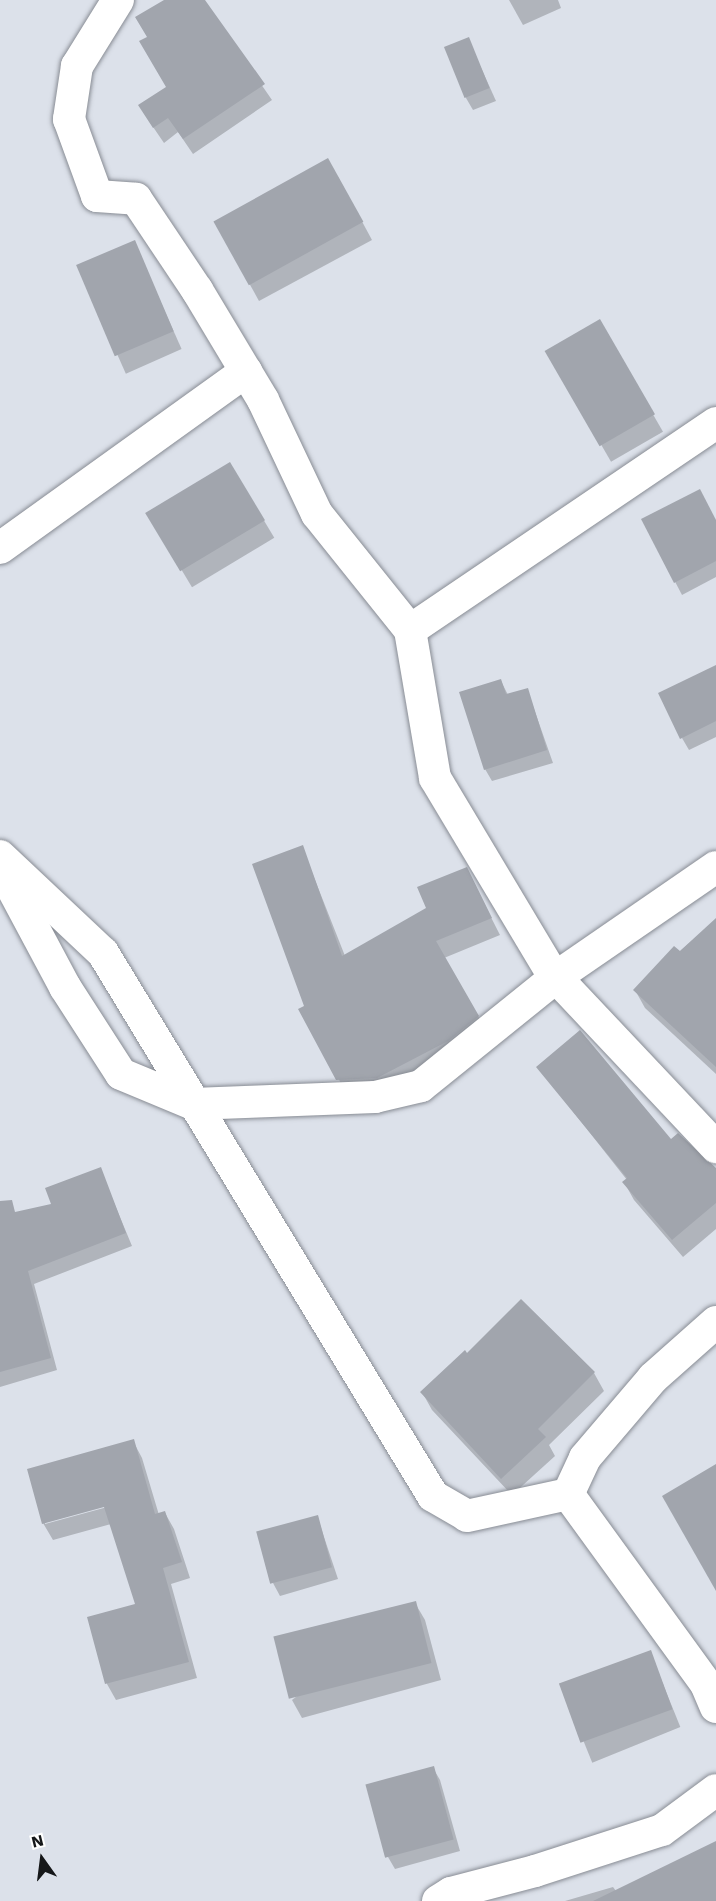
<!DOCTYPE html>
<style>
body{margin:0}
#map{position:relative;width:716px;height:1901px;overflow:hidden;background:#dce1ea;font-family:"Work Sans",sans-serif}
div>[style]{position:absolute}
.shadow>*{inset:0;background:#0003;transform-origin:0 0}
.building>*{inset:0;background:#a1a5ad;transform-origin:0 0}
.roads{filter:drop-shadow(0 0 2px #888c94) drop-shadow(0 0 2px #888c94)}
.street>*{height:32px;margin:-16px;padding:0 16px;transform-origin:16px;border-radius:16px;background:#fff}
span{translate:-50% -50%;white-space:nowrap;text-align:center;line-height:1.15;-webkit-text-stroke:5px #fff;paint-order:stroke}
.north{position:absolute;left:12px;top:1829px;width:60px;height:60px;-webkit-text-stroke:4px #fff;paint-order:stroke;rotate:346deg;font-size:16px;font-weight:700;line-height:24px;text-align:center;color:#151719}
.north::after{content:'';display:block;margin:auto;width:21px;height:27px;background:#151719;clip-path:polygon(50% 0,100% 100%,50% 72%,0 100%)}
</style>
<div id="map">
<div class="shadow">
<i style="clip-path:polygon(166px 0,203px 0,272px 100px,193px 154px,178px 132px,164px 143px,149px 121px,168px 87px,149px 37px)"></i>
<i style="clip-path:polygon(509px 0,558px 0,561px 8px,523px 25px)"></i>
<i style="clip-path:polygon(468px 39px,496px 101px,473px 110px,466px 98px)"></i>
<i style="clip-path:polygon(338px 177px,372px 240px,259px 301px,249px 283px)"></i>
<i style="left:134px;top:242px;width:117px;height:61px;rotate:66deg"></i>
<i style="left:599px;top:321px;width:128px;height:60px;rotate:60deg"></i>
<i style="left:230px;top:464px;width:86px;height:96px;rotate:59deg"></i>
<i style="clip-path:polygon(643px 520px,716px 522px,716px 577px,682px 595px)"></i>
<i style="clip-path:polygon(501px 681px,508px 695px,527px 689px,553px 763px,492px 781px,485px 769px)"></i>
<i style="clip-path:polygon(716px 684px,716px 737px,689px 750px,682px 738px)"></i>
<i style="clip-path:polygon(302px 847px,345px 956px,428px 909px,466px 868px,500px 935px,444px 958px,488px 1033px,458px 1057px,347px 1097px,306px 1007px)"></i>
<i style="clip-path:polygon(716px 920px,716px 1074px,645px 1008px,635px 990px)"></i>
<i style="clip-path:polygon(538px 1067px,716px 1173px,716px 1229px,683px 1257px,634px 1200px,624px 1182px,627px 1180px)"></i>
<i style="clip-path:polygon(100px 1169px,132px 1246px,34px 1284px,57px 1370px,0 1387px,0 1217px,53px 1205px)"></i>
<i style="clip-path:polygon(521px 1302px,594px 1373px,604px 1391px,549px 1445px,555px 1456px,512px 1495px,432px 1410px,422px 1392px,467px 1355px)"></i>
<i style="clip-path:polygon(evenodd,133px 1441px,142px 1458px,159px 1515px,165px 1513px,174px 1529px,190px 1578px,171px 1584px,197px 1678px,116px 1700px,107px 1684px,88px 1618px,137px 1605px,111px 1524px,53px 1540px,43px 1523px,29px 1470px,133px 1441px,111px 1503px,111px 1506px,45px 1524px,45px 1521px,111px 1503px)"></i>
<i style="clip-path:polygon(317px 1516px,338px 1579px,280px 1596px,273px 1583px)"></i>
<i style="clip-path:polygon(415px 1603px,425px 1620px,441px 1680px,302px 1718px,292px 1700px)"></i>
<i style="left:650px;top:1652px;width:81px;height:95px;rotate:68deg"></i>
<i style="clip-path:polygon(433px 1768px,440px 1780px,460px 1851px,395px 1869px,388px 1857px)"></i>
<i style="clip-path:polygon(613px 1887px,616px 1891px,716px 1901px,565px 1901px)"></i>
</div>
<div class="building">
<i style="clip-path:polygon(164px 0,205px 0,265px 84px,183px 139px,168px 118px,153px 128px,138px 105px,166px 87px,139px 41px,147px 37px,135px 17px)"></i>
<i style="left:469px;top:37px;width:55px;height:27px;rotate:68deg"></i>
<i style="left:328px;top:158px;width:73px;height:131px;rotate:61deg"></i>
<i style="left:135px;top:240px;width:99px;height:64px;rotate:67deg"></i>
<i style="left:600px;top:319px;width:110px;height:64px;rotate:60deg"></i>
<i style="left:230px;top:462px;width:68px;height:99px;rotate:59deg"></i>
<i style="clip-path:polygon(700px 489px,716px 520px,716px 561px,674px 583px,641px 519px)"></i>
<i style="clip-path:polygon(716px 665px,716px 721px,680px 739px,658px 693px)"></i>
<i style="clip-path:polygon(501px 679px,506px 694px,528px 688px,547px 750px,484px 770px,459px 692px)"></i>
<i style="clip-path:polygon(303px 845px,342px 956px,426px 908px,417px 887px,467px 867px,492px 918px,436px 941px,479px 1016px,448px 1041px,377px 1078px,336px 1080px,298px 1009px,304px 1006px,252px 864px)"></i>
<i style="clip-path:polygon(716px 918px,716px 1067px,633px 990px,674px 946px,680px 951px)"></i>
<i style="clip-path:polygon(580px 1030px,671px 1139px,678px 1133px,716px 1168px,716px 1203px,672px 1240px,622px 1182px,627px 1178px,536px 1067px)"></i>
<i style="clip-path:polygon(101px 1167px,126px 1233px,28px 1271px,51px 1358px,0 1372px,0 1201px,12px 1200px,15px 1212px,51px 1204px,45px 1188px)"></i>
<i style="clip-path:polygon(521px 1299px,595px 1372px,538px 1429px,546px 1437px,501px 1479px,420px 1392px,465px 1350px,467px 1353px)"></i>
<i style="clip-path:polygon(134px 1439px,155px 1514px,165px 1511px,182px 1562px,163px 1568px,189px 1662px,105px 1684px,87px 1617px,135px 1604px,104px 1507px,42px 1524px,27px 1469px)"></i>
<i style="clip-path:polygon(716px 1464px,716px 1591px,662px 1496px)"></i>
<i style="left:318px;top:1515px;width:54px;height:64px;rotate:75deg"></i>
<i style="left:416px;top:1601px;width:64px;height:147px;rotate:76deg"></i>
<i style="left:651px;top:1650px;width:63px;height:98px;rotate:70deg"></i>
<i style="left:434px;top:1766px;width:76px;height:71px;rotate:75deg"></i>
<i style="clip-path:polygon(716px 1841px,716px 1901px,593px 1901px)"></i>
</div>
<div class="roads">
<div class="street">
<i style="left:118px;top:0;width:78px;rotate:121.8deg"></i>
<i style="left:77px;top:66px;width:54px;rotate:98.6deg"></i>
<i style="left:69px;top:119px;width:82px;rotate:70deg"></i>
<i style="left:97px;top:196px;width:39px;rotate:4deg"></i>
<i style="left:136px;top:199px;width:110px;rotate:56.2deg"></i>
<i style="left:197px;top:290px;width:128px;rotate:59deg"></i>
<i style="left:263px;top:400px;width:126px;rotate:64.7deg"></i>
<i style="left:317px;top:514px;width:149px;rotate:51.3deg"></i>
<i style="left:716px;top:423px;width:369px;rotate:145.9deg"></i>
<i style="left:410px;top:630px;width:150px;rotate:80.4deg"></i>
<i style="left:435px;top:778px;width:226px;rotate:59.1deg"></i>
<i style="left:551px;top:972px;width:241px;rotate:46.7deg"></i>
<i style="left:0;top:548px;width:303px;rotate:-35.7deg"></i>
<i style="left:0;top:856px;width:141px;rotate:43.3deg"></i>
<i style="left:103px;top:953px;width:635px;rotate:58.71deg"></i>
<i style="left:433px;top:1496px;width:39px;rotate:30deg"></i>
<i style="left:467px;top:1516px;width:103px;rotate:-12.3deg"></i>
<i style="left:2px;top:869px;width:134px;rotate:61.9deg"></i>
<i style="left:65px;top:987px;width:103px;rotate:57.2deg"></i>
<i style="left:121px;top:1074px;width:78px;rotate:22.6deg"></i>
<i style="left:193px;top:1104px;width:182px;rotate:-2.2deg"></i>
<i style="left:375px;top:1097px;width:47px;rotate:-13.4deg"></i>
<i style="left:421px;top:1086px;width:174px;rotate:-38.9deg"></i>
<i style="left:556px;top:977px;width:194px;rotate:-34.5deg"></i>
<i style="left:716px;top:1322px;width:84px;rotate:138.4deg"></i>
<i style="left:653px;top:1378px;width:105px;rotate:130.4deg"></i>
<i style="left:585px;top:1458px;width:40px;rotate:115deg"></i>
<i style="left:568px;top:1494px;width:235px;rotate:54deg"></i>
<i style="left:706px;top:1684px;width:25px;rotate:67deg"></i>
<i style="left:438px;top:1901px;width:15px;rotate:-32deg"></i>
<i style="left:451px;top:1893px;width:87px;rotate:-14.7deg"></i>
<i style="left:535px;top:1871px;width:133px;rotate:-17.9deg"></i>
<i style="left:662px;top:1830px;width:67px;rotate:-36.5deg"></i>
</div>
</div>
<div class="north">N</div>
</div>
